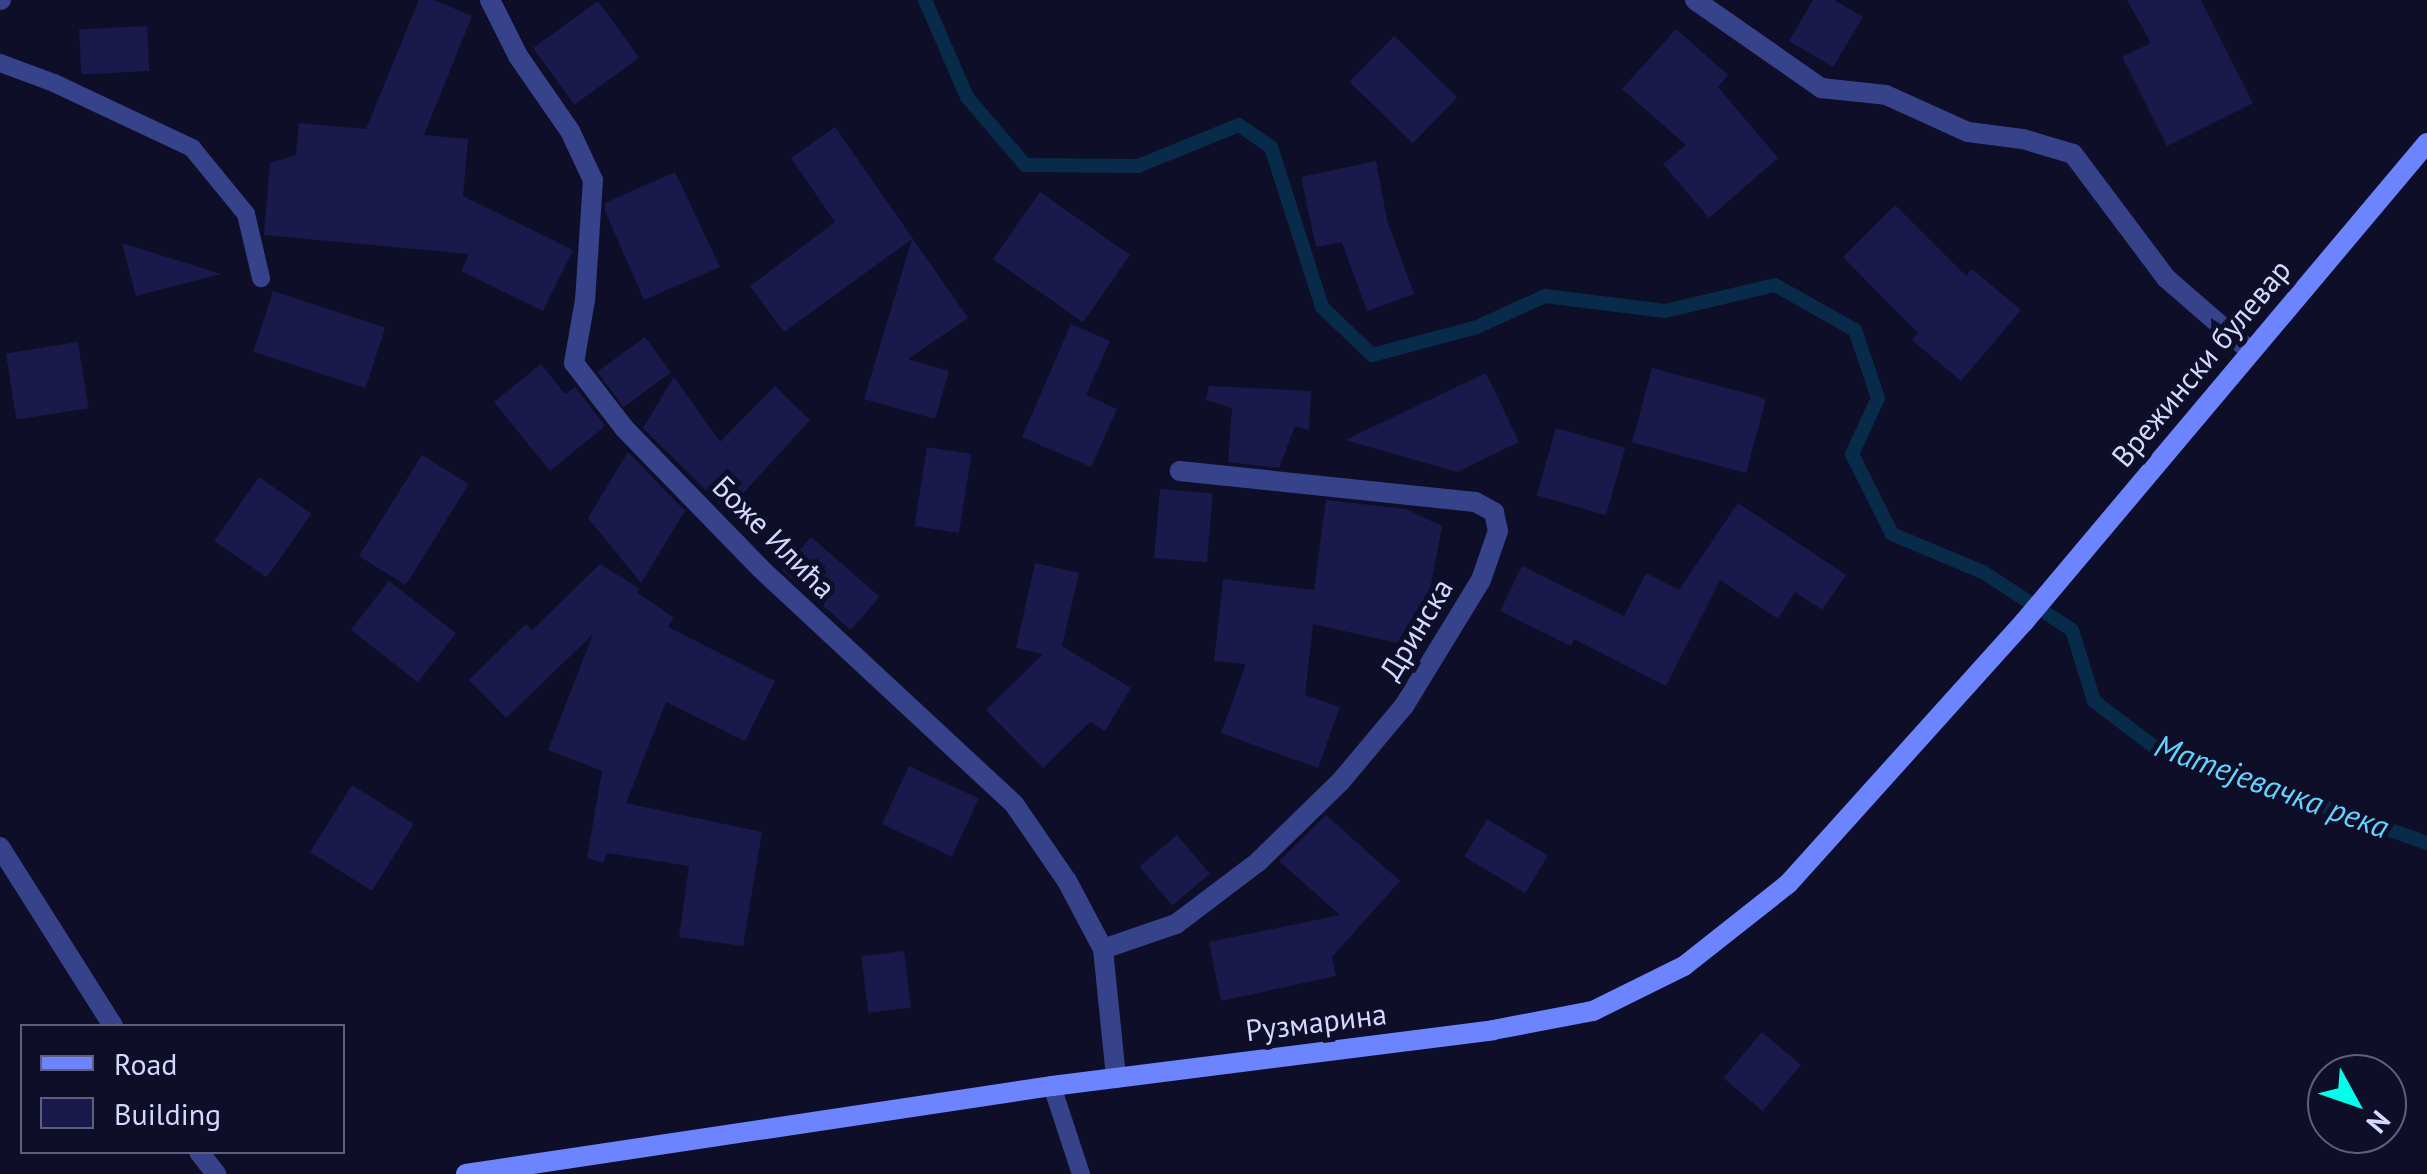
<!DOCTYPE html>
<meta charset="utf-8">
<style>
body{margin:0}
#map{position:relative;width:2427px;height:1174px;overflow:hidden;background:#0e0e29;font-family:"PT Sans",sans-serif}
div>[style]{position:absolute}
.stream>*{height:14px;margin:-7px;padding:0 7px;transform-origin:7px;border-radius:7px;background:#072b49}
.building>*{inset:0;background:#1a194b;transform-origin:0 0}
.lane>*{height:18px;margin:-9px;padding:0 9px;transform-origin:9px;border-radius:9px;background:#36428a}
.street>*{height:20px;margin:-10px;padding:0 10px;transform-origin:10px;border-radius:10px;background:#36428a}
.secondary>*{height:20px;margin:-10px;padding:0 10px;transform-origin:10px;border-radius:10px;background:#6d84ff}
span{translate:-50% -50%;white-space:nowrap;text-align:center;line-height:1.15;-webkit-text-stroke:10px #0e0e29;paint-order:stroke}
.street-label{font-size:30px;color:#d6d9ff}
.water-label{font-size:32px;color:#64d3ff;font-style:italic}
.legend{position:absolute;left:20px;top:1024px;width:325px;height:130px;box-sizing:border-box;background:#0e0e29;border:2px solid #5e5f7f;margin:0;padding:12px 18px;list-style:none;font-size:30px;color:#d6d9ff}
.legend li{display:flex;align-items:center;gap:20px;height:50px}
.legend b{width:50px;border:2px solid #5e5f7f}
.north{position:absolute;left:2307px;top:1054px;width:100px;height:100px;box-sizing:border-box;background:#0e0e29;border:2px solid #5e5f7f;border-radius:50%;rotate:130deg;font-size:28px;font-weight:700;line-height:40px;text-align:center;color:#d6d9ff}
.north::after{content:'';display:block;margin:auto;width:35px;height:45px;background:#02ffea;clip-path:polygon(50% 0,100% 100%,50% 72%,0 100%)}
</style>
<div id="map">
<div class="stream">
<i style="left:925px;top:0;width:106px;rotate:66.6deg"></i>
<i style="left:967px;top:97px;width:89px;rotate:49.5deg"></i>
<i style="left:1025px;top:165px;width:113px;rotate:0.5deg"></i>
<i style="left:1138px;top:166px;width:109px;rotate:-22.1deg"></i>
<i style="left:1239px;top:125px;width:39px;rotate:35deg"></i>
<i style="left:1271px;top:147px;width:168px;rotate:72.3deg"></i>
<i style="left:1322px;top:307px;width:69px;rotate:43.8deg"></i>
<i style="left:1372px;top:355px;width:109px;rotate:-14.9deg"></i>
<i style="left:1477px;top:327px;width:75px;rotate:-24.5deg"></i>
<i style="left:1545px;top:296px;width:121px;rotate:7.1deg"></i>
<i style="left:1665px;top:311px;width:113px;rotate:-13.3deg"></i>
<i style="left:1775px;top:285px;width:92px;rotate:29.4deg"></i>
<i style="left:1855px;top:330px;width:72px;rotate:71.3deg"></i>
<i style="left:1878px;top:398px;width:62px;rotate:114.9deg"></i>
<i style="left:1852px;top:454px;width:89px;rotate:63.4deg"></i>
<i style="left:1892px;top:534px;width:99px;rotate:22.7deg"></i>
<i style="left:1983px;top:572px;width:106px;rotate:33.1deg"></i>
<i style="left:2072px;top:630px;width:74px;rotate:72.8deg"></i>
<i style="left:2094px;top:701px;width:74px;rotate:37.3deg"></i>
<i style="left:2153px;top:746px;width:291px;rotate:19.5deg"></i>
</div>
<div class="building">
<i style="clip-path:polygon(419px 0,434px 0,472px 16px,424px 135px,468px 139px,463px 196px,573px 250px,543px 311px,461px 271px,469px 254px,264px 235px,270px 163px,296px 155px,299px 123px,366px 129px)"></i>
<i style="clip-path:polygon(1813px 0,1834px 0,1863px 17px,1833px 67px,1789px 41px)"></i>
<i style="clip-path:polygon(2127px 0,2201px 0,2253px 103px,2167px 146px,2122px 57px,2151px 43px)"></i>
<i style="left:598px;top:1px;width:70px;height:80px;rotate:54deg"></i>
<i style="left:147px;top:26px;width:45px;height:68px;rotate:87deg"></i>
<i style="clip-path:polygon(1676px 29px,1728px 75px,1718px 87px,1778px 158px,1709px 218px,1663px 164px,1686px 145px,1622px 89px)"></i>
<i style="left:1394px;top:36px;width:88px;height:64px;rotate:44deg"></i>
<i style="clip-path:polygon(835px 127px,968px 318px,908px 359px,949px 371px,935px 419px,864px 399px,912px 239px,784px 332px,750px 286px,835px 222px,791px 158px)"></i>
<i style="clip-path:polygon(1376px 161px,1387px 220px,1414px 294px,1367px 311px,1342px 242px,1316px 247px,1301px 177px)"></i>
<i style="clip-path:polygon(675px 172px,720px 267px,644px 300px,605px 211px,605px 203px)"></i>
<i style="left:1040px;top:192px;width:110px;height:82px;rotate:35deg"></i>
<i style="clip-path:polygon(1895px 205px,1966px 276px,1972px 269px,2021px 310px,1961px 381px,1912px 340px,1918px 333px,1843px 257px)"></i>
<i style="clip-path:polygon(122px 243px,221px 274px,136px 296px)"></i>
<i style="left:273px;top:291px;width:118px;height:64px;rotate:18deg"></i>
<i style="clip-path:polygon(1071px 324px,1110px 341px,1086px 395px,1117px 409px,1091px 467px,1022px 437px)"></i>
<i style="left:645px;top:337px;width:44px;height:59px;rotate:54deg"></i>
<i style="left:78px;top:342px;width:67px;height:73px;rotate:81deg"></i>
<i style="clip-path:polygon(541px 364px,565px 394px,575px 387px,605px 426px,550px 471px,494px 402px)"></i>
<i style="left:1652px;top:368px;width:118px;height:77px;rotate:15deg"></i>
<i style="clip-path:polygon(1486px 373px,1519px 442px,1457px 472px,1345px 440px)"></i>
<i style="clip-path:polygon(674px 377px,720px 442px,775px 386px,810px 420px,727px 511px,643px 428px)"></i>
<i style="clip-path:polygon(1209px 386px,1311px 391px,1309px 430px,1295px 426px,1279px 468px,1228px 462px,1232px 408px,1206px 400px)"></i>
<i style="left:1556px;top:428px;width:72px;height:70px;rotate:16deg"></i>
<i style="left:927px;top:447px;width:45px;height:80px;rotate:9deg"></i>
<i style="clip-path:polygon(628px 452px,685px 511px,641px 583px,588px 518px)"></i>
<i style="left:422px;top:455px;width:55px;height:119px;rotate:32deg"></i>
<i style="left:259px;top:477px;width:64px;height:78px;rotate:35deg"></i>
<i style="left:1160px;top:489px;width:53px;height:69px;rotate:5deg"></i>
<i style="clip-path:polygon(1326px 500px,1406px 509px,1442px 526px,1419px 648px,1313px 624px,1305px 695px,1340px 707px,1318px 768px,1221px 733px,1246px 664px,1214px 661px,1223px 579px,1314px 590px)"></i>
<i style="clip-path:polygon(1738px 503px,1846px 575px,1822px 610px,1795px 592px,1778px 619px,1720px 580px,1666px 686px,1574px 639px,1571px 646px,1500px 611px,1522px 566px,1624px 616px,1646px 573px,1679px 590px)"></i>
<i style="left:811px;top:537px;width:91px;height:44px;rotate:41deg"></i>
<i style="clip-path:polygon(1035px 563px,1079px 573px,1062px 646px,1131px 688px,1105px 731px,1090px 722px,1043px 768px,986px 710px,1043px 654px,1016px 648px)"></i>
<i style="clip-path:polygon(600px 564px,640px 589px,637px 592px,674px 618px,668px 627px,775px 681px,745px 741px,666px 702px,626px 803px,762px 832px,743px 946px,679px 937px,689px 866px,607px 853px,603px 863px,587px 858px,602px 771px,548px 750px,593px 634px,506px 718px,469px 680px,526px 624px,532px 630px)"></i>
<i style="left:389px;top:581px;width:85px;height:62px;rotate:38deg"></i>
<i style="left:909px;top:766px;width:77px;height:64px;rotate:25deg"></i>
<i style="left:352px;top:785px;width:73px;height:79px;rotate:32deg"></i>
<i style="clip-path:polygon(1326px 815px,1400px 881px,1332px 957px,1336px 976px,1221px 1001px,1209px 942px,1340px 915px,1279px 861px)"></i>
<i style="left:1487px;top:819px;width:71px;height:44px;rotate:31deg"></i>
<i style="left:1177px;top:835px;width:51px;height:49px;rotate:50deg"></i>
<i style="left:904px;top:951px;width:57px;height:43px;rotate:83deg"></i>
<i style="left:1762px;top:1032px;width:51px;height:60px;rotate:40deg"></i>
</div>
<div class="lane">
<i style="left:0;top:63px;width:58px;rotate:20.3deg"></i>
<i style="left:54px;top:83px;width:153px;rotate:25.2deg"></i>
<i style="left:192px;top:148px;width:85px;rotate:50.7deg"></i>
<i style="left:246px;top:214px;width:66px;rotate:76.8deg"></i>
<i style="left:1052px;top:1086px;width:93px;rotate:71.8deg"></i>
</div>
<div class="street">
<i style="left:0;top:0;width:1px"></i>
<i style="left:490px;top:0;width:63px;rotate:63.4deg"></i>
<i style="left:518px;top:56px;width:91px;rotate:55.3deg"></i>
<i style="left:570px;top:131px;width:54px;rotate:64.9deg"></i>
<i style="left:593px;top:180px;width:120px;rotate:93.8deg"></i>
<i style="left:585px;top:300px;width:64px;rotate:99.9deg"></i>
<i style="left:574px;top:363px;width:82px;rotate:52.4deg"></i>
<i style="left:624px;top:428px;width:195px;rotate:45.8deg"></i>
<i style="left:760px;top:568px;width:347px;rotate:42.9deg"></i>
<i style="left:1014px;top:804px;width:93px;rotate:55.5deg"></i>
<i style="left:1067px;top:881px;width:77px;rotate:62.1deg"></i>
<i style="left:1103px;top:949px;width:130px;rotate:84.2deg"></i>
<i style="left:1695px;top:0;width:154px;rotate:34.9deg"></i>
<i style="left:1821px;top:88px;width:65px;rotate:6.1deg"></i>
<i style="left:1886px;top:95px;width:90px;rotate:24.3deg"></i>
<i style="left:1968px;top:132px;width:55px;rotate:7.3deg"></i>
<i style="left:2023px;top:139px;width:52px;rotate:16.7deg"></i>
<i style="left:2073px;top:154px;width:155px;rotate:53.1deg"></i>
<i style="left:2166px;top:278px;width:111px;rotate:41deg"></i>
<i style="left:0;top:847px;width:212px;rotate:57.7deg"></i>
<i style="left:1103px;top:949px;width:77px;rotate:-18.9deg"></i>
<i style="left:1176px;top:924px;width:103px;rotate:-37.1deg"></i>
<i style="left:1258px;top:862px;width:116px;rotate:-44.3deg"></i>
<i style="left:1341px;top:781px;width:98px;rotate:-50deg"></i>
<i style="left:1404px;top:706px;width:148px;rotate:-58.6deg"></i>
<i style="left:1481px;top:580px;width:52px;rotate:-70.9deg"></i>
<i style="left:1498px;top:531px;width:19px;rotate:-102deg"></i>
<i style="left:1494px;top:512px;width:21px;rotate:-152deg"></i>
<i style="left:1475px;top:502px;width:297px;rotate:-174deg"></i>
<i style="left:199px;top:1152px;width:28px;rotate:52deg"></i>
</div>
<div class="secondary">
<i style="left:466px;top:1174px;width:593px;rotate:-8.54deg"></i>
<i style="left:1052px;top:1086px;width:445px;rotate:-7.2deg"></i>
<i style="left:1493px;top:1030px;width:102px;rotate:-10.8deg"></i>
<i style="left:1593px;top:1011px;width:102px;rotate:-26.3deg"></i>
<i style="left:1684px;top:966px;width:132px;rotate:-38.3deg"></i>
<i style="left:1788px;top:884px;width:353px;rotate:-48deg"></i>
<i style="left:2024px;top:622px;width:626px;rotate:-49.92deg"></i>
</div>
<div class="street-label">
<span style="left:2201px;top:363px;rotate:-50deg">Врежински булевар</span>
<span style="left:774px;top:537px;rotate:45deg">Боже Илића</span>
<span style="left:1416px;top:629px;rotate:-59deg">Дринска</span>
<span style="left:1316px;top:1022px;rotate:-7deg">Рузмарина</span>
</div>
<div class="water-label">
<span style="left:2272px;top:786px;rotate:20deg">Матејевачка река</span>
</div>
<ul class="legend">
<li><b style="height:12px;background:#6d84ff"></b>Road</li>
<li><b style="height:28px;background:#1a194b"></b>Building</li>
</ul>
<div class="north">N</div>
</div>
